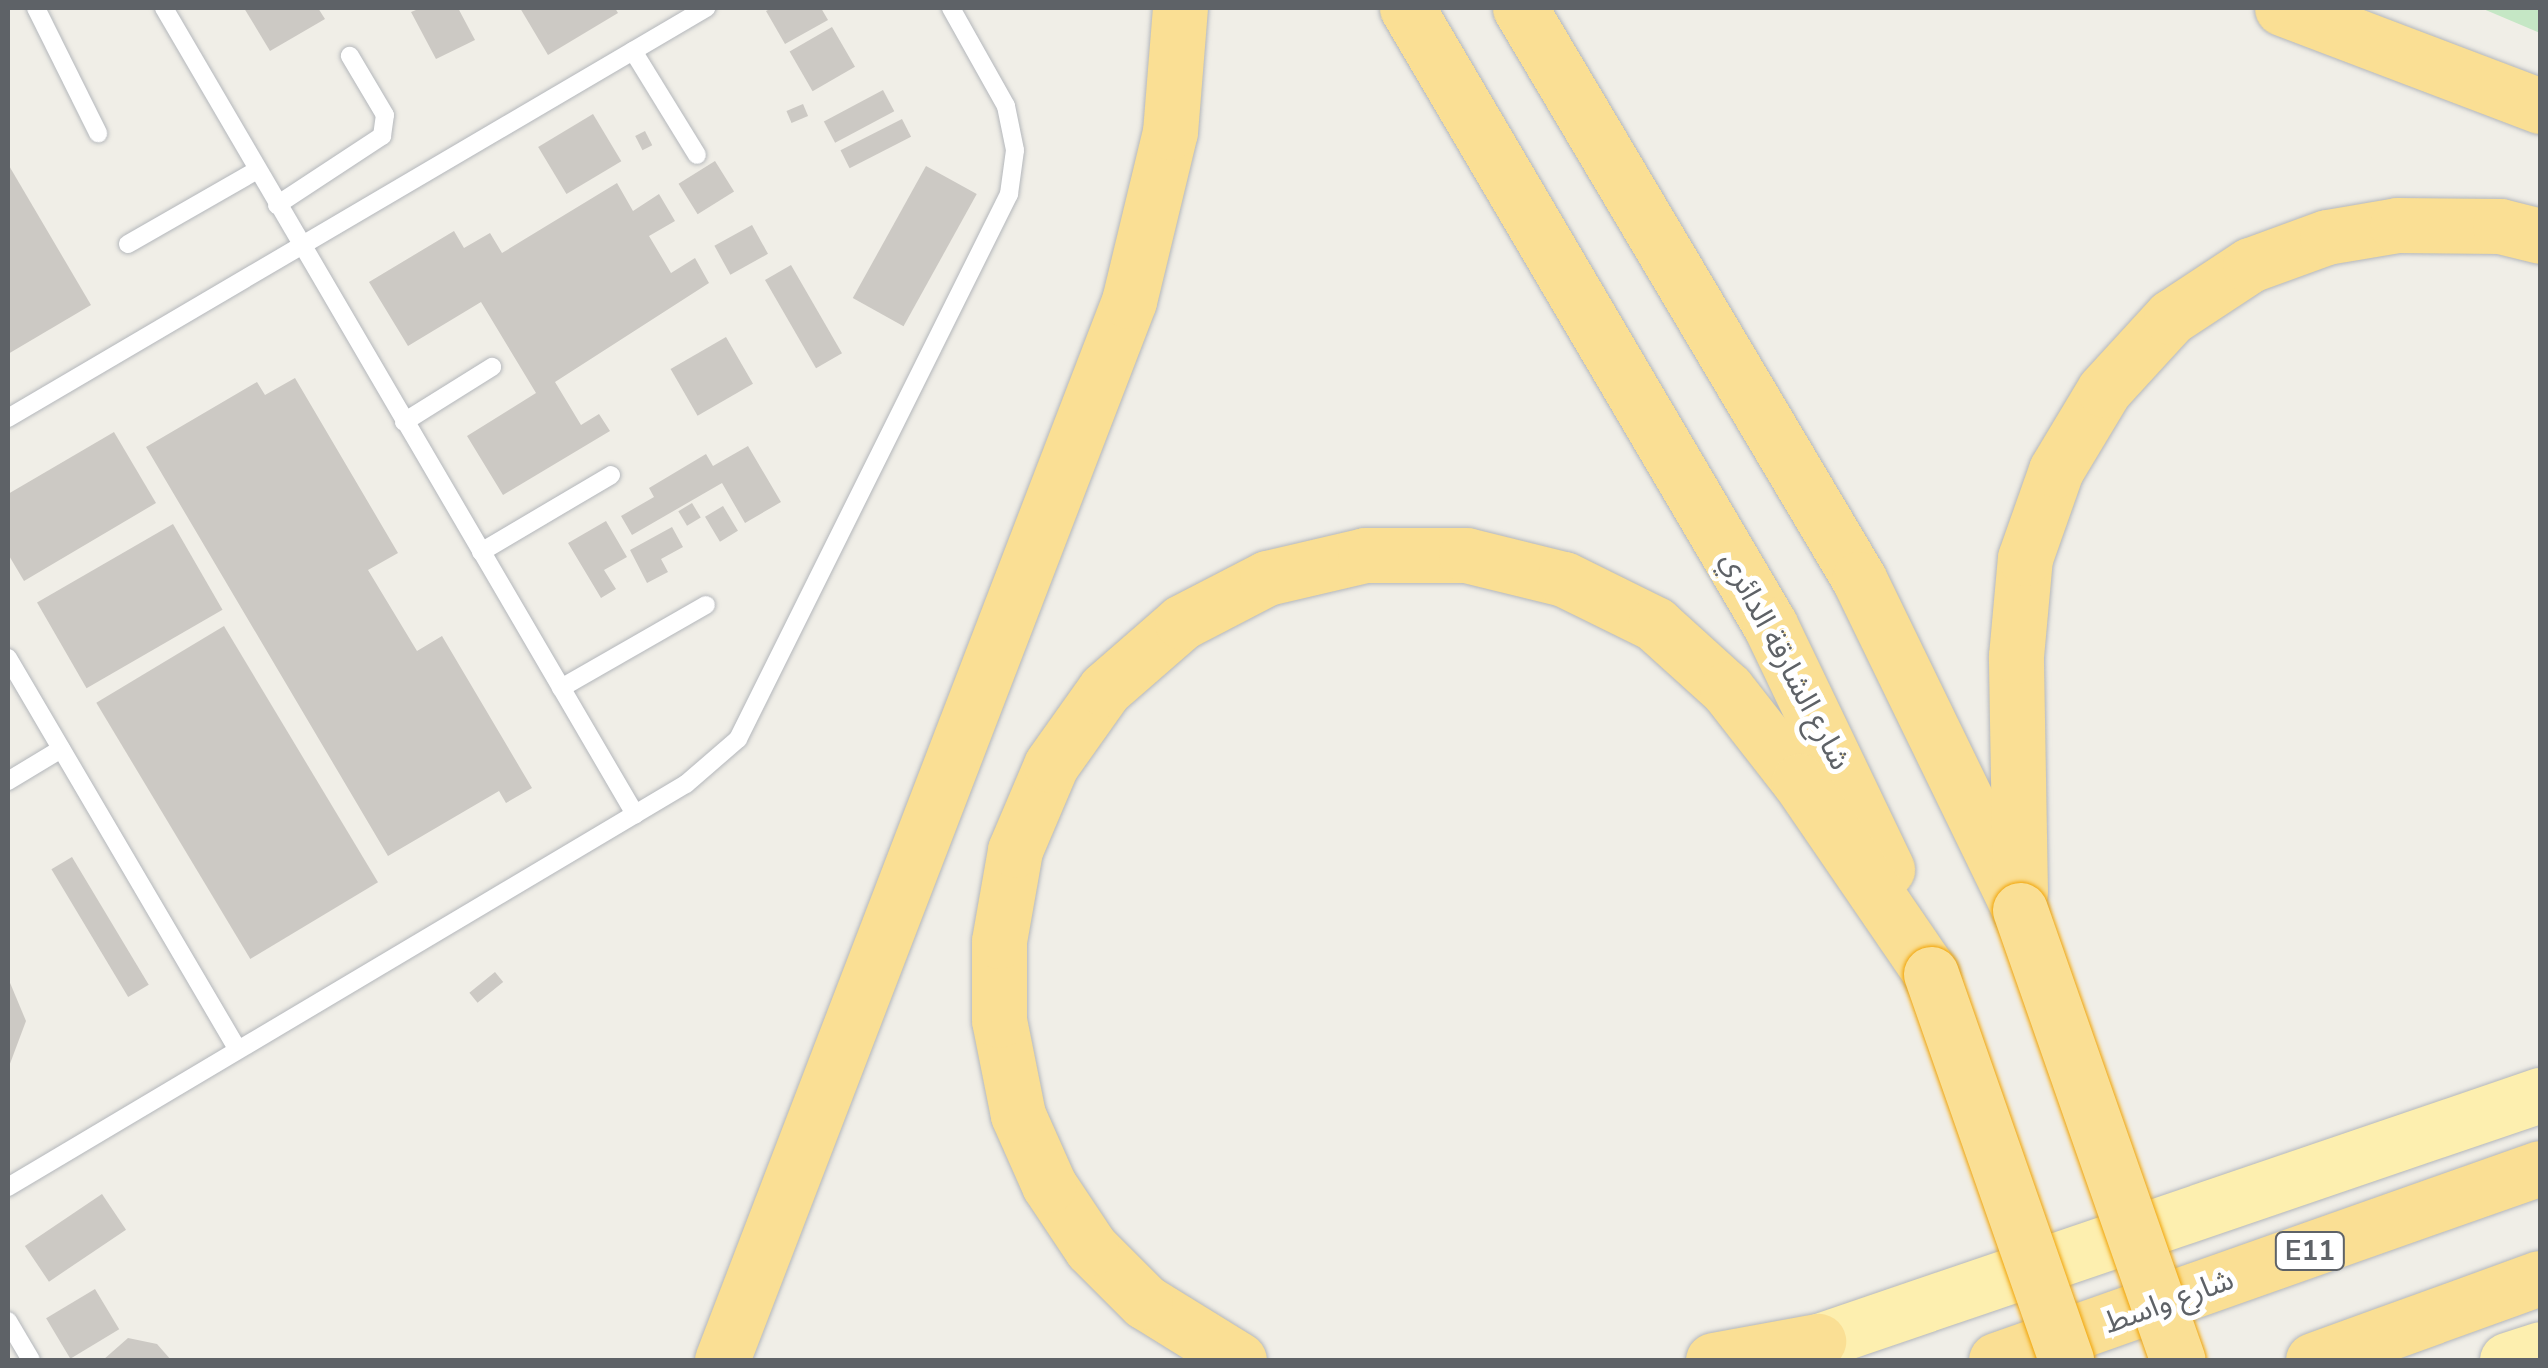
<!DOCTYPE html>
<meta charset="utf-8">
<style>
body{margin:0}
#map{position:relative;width:2548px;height:1368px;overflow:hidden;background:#f0eee7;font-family:"Nunito Sans","Noto Sans Arabic",sans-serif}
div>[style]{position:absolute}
.green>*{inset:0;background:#c5e7c5}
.building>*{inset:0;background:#ccc9c4;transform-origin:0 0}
.roads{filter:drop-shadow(0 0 2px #b4b7bb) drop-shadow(0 0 2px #b4b7bb)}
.lane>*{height:18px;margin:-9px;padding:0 9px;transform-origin:9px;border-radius:9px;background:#fff}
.primary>*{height:55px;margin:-27.5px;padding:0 27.5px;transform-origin:27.5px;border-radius:27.5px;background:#fdefaf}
.highway>*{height:55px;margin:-27.5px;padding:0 27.5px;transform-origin:27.5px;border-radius:27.5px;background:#fadf94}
.bridges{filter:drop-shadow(0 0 2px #f1a406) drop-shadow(0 0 2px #f1a406)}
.highway-bridge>*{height:55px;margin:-27.5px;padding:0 27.5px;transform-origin:27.5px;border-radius:27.5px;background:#fadf94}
span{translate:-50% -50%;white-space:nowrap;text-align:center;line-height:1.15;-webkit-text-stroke:10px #fff;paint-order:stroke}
.shield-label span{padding:2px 8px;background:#fff;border:2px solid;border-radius:8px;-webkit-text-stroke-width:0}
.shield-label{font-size:28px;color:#5e6267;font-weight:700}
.street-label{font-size:30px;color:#5e6267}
.frame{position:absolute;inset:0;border:10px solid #5e6267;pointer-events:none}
</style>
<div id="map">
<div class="green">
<i style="clip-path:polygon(2481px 8px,2540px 8px,2540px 33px)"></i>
</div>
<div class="building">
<i style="clip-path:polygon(244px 8px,318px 8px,325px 19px,270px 51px)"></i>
<i style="clip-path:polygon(421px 8px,458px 8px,475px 40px,436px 59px,411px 12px)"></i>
<i style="clip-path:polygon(520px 8px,615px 8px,618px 13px,548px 55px)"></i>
<i style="clip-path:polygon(772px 8px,821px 8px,828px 20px,785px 44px,766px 11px)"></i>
<i style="left:832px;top:27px;width:46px;height:49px;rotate:60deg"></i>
<i style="left:883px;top:90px;width:24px;height:67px;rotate:62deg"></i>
<i style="left:803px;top:104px;width:13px;height:18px;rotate:67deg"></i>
<i style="left:593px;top:114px;width:55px;height:64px;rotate:59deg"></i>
<i style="left:902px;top:119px;width:20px;height:69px;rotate:63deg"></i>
<i style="left:645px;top:131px;width:16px;height:11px;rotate:63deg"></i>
<i style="left:715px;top:161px;width:36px;height:43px;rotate:58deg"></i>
<i style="clip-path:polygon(8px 164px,91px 305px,8px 354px)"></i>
<i style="left:926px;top:166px;width:58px;height:151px;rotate:29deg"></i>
<i style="clip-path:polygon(617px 183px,633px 211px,659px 194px,675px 221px,649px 236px,671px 273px,695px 258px,709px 283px,555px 382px,581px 425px,599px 414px,610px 431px,503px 495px,467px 436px,536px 393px,481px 302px,408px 346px,369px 282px,454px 231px,464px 248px,490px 233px,502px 253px)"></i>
<i style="left:752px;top:225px;width:33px;height:43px;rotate:61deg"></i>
<i style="left:791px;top:265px;width:102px;height:30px;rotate:60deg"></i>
<i style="left:726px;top:337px;width:54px;height:64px;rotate:60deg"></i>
<i style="clip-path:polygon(295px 378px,398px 553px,368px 570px,417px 651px,442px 636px,532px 788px,506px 803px,499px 791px,388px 856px,146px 447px,257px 382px,265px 395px)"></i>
<i style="clip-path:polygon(114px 432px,156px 503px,24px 581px,8px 554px,8px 494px)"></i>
<i style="clip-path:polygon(748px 446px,781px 502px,745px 523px,722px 483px,632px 535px,621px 516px,654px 497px,649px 488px,706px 454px,713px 466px)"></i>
<i style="left:692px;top:503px;width:17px;height:16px;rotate:59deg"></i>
<i style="left:723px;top:506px;width:29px;height:21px;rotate:59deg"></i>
<i style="clip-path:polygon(606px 521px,627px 557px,604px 570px,616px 589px,601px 598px,568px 543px)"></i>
<i style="left:173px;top:524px;width:99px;height:157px;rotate:60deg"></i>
<i style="clip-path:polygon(672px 527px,683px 547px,661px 559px,668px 572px,647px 583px,630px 550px)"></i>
<i style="left:224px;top:626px;width:299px;height:149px;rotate:59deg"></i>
<i style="left:72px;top:857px;width:149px;height:24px;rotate:59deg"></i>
<i style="left:495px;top:972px;width:13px;height:33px;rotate:51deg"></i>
<i style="clip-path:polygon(8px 978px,26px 1021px,8px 1069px)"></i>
<i style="left:102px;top:1194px;width:43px;height:93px;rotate:56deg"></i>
<i style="left:95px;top:1289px;width:47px;height:57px;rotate:59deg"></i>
<i style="clip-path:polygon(128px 1338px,157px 1344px,171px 1360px,103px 1360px)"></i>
</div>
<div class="roads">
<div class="lane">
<i style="left:36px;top:8px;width:140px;rotate:63.6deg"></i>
<i style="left:164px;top:8px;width:934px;rotate:59.7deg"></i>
<i style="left:633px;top:51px;width:122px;rotate:58.4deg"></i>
<i style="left:277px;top:205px;width:126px;rotate:-33.3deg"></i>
<i style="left:382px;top:136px;width:21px;rotate:-82deg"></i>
<i style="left:385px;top:115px;width:69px;rotate:-120.7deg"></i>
<i style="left:128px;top:244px;width:149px;rotate:-29.8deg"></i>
<i style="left:8px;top:418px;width:810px;rotate:-30.43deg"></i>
<i style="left:404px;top:422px;width:104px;rotate:-32deg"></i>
<i style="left:481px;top:552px;width:151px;rotate:-30.6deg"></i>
<i style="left:8px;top:658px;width:454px;rotate:59.6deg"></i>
<i style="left:561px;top:688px;width:167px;rotate:-29.8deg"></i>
<i style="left:8px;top:781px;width:62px;rotate:-31.1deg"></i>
<i style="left:8px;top:1187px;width:789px;rotate:-30.73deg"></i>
<i style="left:686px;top:784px;width:69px;rotate:-40.9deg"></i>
<i style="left:738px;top:739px;width:609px;rotate:-63.56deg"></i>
<i style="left:1009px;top:194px;width:44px;rotate:-82.2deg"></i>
<i style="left:1015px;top:150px;width:45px;rotate:-101.6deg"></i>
<i style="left:1006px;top:106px;width:112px;rotate:-119.3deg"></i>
<i style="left:8px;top:1321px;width:45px;rotate:59.5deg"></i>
</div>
<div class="primary">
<i style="left:1772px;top:1357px;width:811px;rotate:-18.84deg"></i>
<i style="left:2507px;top:1360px;width:35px;rotate:-18deg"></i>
</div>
<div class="highway">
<i style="left:1407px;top:8px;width:716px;rotate:59.53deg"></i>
<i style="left:1770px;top:625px;width:271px;rotate:64.4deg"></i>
<i style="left:1520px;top:8px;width:664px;rotate:59.3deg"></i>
<i style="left:1859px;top:579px;width:368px;rotate:64.1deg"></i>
<i style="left:2282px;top:8px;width:276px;rotate:20.8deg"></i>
<i style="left:2020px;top:892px;width:236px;rotate:-91deg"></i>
<i style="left:2016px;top:656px;width:98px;rotate:-84.8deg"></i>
<i style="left:2025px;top:558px;width:93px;rotate:-70.6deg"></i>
<i style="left:2056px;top:470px;width:93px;rotate:-59deg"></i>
<i style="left:2104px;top:390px;width:99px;rotate:-47.5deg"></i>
<i style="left:2171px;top:317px;width:95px;rotate:-33.4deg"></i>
<i style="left:2250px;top:265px;width:82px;rotate:-20deg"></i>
<i style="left:2327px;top:237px;width:71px;rotate:-9.7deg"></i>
<i style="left:2397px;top:225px;width:103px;rotate:0.6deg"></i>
<i style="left:2500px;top:226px;width:41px;rotate:14deg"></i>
<i style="left:722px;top:1360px;width:1135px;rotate:-68.98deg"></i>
<i style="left:1129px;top:301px;width:174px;rotate:-76.4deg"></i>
<i style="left:1170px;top:132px;width:124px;rotate:-85.4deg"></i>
<i style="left:1239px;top:1360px;width:110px;rotate:-148.3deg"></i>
<i style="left:1145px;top:1302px;width:76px;rotate:-135deg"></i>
<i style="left:1091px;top:1248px;width:76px;rotate:-123.7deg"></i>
<i style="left:1049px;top:1185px;width:77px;rotate:-113.9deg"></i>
<i style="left:1018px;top:1115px;width:97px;rotate:-101.3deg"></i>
<i style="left:999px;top:1020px;width:79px;rotate:-90deg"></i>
<i style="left:999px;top:941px;width:92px;rotate:-80deg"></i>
<i style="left:1015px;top:850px;width:92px;rotate:-67deg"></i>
<i style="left:1051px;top:765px;width:93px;rotate:-54.6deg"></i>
<i style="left:1105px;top:689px;width:102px;rotate:-41deg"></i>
<i style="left:1182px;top:622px;width:96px;rotate:-27.4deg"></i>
<i style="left:1267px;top:578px;width:101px;rotate:-13.2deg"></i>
<i style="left:1365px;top:555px;width:101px"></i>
<i style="left:1466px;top:555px;width:101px;rotate:13.8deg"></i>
<i style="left:1564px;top:579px;width:102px;rotate:26.3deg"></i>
<i style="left:1655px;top:624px;width:97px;rotate:42.1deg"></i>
<i style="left:1727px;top:689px;width:117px;rotate:52deg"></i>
<i style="left:1799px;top:781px;width:234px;rotate:55.6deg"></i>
<i style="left:1713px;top:1360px;width:107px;rotate:-10.3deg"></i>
<i style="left:1996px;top:1360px;width:577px;rotate:-19.44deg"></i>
<i style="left:2313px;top:1360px;width:241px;rotate:-19.9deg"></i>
</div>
</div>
<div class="bridges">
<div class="highway-bridge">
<i style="left:2020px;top:910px;width:477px;rotate:70.7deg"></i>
<i style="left:1931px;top:974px;width:409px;rotate:70.7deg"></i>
</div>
</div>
<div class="shield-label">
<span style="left:2310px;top:1251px">E11</span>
</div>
<div class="street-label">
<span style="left:1785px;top:661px;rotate:62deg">شارع الشارقة الدائري</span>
<span style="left:2169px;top:1302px;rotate:-20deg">شارع واسط</span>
</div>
<div class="frame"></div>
</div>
